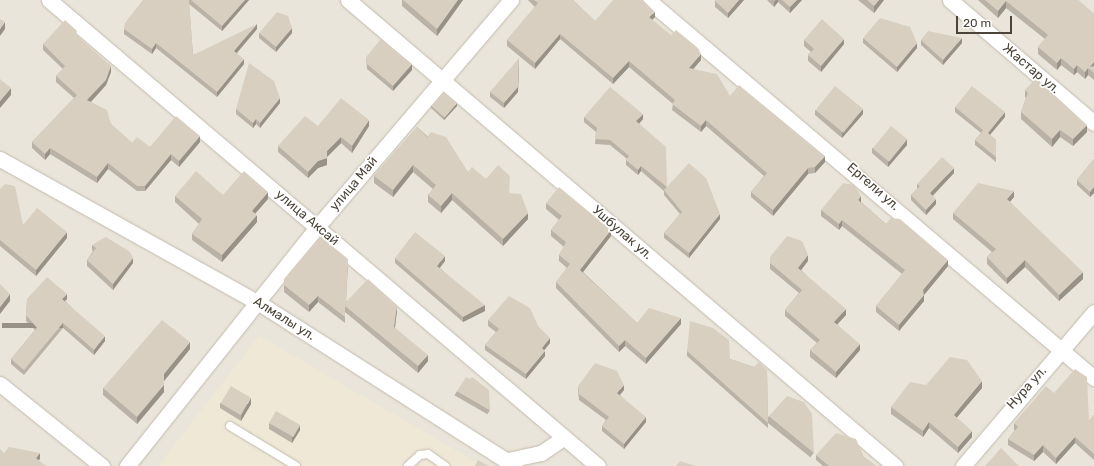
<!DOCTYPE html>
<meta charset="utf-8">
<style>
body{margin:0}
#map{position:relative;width:1094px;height:466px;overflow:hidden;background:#f6f3ec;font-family:Rubik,sans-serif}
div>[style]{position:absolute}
.residential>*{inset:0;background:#eae5da;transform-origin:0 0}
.education>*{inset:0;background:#efe8d6}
.roads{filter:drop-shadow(0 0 1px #c2bbae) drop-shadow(0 0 1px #c2bbae)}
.service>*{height:8px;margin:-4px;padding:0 4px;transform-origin:4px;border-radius:4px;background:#fff}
.minor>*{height:15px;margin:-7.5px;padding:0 7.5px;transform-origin:7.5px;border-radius:7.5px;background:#fff}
.wall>*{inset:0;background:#bab2a6;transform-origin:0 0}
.shaded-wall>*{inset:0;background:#979187;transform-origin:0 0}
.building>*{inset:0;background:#d8cfc1;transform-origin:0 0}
span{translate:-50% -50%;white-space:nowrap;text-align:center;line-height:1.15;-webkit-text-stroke:3.5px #fff;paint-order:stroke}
.street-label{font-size:13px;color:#4b4439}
.scale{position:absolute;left:956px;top:16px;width:56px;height:18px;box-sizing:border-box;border:2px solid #4b4439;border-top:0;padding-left:5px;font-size:12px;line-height:14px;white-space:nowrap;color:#4b4439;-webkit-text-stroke:3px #fff;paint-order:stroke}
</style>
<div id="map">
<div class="residential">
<i style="left:0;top:0;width:1094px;height:466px"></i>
</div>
<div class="education">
<i style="clip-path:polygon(259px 336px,483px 466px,158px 466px)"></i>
</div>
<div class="roads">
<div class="service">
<i style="left:230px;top:426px;width:77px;rotate:31.2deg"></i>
<i style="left:408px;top:466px;width:16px;rotate:-43deg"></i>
<i style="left:420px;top:455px;width:8px;rotate:-7deg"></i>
<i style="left:428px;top:454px;width:21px;rotate:35deg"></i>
</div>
<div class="minor">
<i style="left:49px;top:0;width:720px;rotate:40.33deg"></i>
<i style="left:348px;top:0;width:719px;rotate:40.43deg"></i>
<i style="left:648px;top:0;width:585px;rotate:40.28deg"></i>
<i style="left:950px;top:0;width:189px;rotate:40.5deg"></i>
<i style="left:0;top:159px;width:296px;rotate:29.1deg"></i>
<i style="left:259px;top:303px;width:303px;rotate:32.5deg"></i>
<i style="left:0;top:384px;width:131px;rotate:38.8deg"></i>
<i style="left:508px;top:460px;width:34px;rotate:-12deg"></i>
<i style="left:541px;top:453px;width:27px;rotate:-34deg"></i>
<i style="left:127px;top:466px;width:305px;rotate:-51.5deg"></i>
<i style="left:317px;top:227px;width:299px;rotate:-49.5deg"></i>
<i style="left:963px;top:466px;width:202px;rotate:-49.6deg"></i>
</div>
</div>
<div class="wall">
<i style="clip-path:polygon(143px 0,249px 0,222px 31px,189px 4px,193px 55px,257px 29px,237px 53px,244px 64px,217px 97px,156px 48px,152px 54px,124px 34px,124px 29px)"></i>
<i style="clip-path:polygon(402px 0,463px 0,437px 36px,402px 6px)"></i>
<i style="clip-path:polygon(528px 0,573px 0,595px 21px,655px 17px,652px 20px,701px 60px,693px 69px,730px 96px,825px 162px,815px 173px,808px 174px,773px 216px,751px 197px,751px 192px,764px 176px,706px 126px,701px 132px,672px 110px,673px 104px,629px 67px,613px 84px,560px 39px,535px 69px,507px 46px,507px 40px,535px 7px)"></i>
<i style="clip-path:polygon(716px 0,744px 0,728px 18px,715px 7px,715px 1px)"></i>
<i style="clip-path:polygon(767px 0,802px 0,790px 13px,778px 2px,774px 7px)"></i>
<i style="clip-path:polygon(858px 0,884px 0,874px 13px)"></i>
<i style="clip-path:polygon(978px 0,1078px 0,1094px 14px,1094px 80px,1088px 75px,1085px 79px,1077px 72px,1074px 75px,1061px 65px,1057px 70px,1038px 54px,1038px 47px,1045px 39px,1006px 8px,998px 18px)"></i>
<i style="clip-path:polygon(259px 33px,292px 33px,276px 52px,259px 38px)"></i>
<i style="clip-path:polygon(77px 36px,111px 72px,106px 85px,91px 102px,111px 124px,132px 143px,150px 147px,200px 142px,179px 167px,171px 160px,145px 191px,137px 191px,108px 169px,97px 183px,50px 154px,45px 160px,32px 148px,32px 142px,74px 98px,56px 82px,56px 76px,63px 69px,43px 50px,43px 44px)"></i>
<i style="clip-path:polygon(863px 38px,917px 48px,897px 72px,863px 43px)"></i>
<i style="clip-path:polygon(804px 40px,844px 44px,821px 72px,808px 61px,808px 55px,811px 52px,804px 46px)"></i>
<i style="clip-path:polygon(921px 40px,962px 43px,943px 65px,921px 45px)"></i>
<i style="clip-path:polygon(366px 57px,412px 70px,393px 91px,367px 69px)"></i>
<i style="clip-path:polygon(519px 63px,518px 92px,504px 108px,490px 97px,490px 92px)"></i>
<i style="clip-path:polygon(1025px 90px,1087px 132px,1073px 146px,1060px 137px,1052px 147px,1021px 119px,1021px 112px,1026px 98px,1025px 97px)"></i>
<i style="clip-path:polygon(280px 103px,260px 128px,256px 124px,253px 128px,236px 114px,236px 109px)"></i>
<i style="clip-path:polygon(431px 106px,457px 106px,444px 120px,431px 108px)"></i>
<i style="clip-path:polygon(955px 107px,1005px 117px,990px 135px,996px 140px,996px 162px,975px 145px,975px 140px,981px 133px,955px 112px)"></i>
<i style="clip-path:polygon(815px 110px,863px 114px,842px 138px,815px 115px)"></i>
<i style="clip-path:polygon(584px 117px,643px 119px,639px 124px,667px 188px,720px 219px,689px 258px,664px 238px,664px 233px,680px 214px,664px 195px,664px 191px,641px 171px,638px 175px,626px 165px,626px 160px,627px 159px,610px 145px,595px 144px,596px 132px,584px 122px)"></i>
<i style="clip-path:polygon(318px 126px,369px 126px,352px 153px,341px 143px,327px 157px,327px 165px,318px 168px,308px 178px,278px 152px,278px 146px)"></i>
<i style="clip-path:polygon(417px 127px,468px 172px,486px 179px,510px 193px,528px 219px,503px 246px,452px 200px,441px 213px,428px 202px,428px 195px,433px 189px,413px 172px,393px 197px,374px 183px,374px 176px)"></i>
<i style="clip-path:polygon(907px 145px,888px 167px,872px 153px,872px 148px)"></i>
<i style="clip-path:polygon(1094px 159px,1094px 193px,1090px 197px,1077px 185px,1077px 180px)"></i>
<i style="clip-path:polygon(954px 173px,933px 196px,936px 204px,926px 215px,911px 200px,911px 195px,917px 189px,917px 184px)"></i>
<i style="clip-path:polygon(0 189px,23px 225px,67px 238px,36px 276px,0 246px)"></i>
<i style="clip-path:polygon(223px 195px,268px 199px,255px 214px,257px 222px,222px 262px,192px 240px,192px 234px,199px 224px,175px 202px,175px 196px)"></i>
<i style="clip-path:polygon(1014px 197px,1010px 202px,1083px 279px,1059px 301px,1025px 267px,1007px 284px,987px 264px,987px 257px,992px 252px,953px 219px,953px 213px)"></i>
<i style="clip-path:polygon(861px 202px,886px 224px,948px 266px,924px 295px,924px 301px,899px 331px,876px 312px,876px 306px,902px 274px,842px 226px,839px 230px,821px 216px,821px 210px)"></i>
<i style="clip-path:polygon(546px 203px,611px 236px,583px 272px,637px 323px,681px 324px,646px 364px,625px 346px,619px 352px,556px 288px,556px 282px,567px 268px,559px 261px,559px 255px,564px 247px,551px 236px,551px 230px,559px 220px,546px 209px)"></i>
<i style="clip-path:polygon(92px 245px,133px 263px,113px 290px,87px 266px,87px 260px,93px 251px,92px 250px)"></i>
<i style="clip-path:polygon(770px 257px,808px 261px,801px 270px,846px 315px,837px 324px,860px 350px,836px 378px,810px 357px,810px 350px,817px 343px,785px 316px,785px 310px,799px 293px,770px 269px)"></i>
<i style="clip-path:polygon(395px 258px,445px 261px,440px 268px,485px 311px,463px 322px,395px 263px)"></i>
<i style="clip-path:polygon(348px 266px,346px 301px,397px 311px,395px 328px,428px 361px,418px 373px,345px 312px,345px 323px,318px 302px,309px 312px,284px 292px,284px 279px)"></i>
<i style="clip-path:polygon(27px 299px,67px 299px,65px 301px,105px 341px,94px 355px,63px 328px,24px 375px,11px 364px,11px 359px,35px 330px,26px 321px)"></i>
<i style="clip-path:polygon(488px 320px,538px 326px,550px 343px,544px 350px,545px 356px,526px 379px,485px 350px,485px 345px,496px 332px,488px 326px)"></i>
<i style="clip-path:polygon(190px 349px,164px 381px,164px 392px,137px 424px,103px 395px,103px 388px)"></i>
<i style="clip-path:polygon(687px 351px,730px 359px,754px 367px,767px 370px,768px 428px,687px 356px)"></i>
<i style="clip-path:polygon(926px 385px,982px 388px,956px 418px,972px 437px,958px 453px,929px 428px,923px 437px,891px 414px,891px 407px)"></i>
<i style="clip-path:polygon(578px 386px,624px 390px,620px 395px,646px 422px,624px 449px,602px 431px,602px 426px,606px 420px,579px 400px,578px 391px)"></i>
<i style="left:457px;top:391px;width:38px;height:5px;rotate:30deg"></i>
<i style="clip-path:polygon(220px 403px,251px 404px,241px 421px,220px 408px)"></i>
<i style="clip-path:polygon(1094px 415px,1094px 460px,1075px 443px,1056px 464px,1043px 452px,1034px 461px,1008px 445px,1008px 439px,1015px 430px,1014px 430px,1014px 423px,1089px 421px)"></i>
<i style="left:769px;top:416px;width:58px;height:6px;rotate:39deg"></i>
<i style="clip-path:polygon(269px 423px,300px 430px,292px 443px,269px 429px)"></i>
<i style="clip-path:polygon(816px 455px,864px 457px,876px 466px,823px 466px,816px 460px)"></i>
</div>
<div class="shaded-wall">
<i style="clip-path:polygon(245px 0,249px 0,222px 31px,222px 26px)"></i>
<i style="clip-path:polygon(458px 0,463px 0,437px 36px,437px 29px)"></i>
<i style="clip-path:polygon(739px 0,744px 0,728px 18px,728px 13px)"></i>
<i style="clip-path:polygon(776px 0,778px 0,778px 2px,774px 7px,774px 2px)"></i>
<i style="clip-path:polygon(797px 0,802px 0,790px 13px,790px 7px)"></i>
<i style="clip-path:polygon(879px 0,884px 0,874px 13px,874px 6px)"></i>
<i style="clip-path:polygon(1006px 1px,1006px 8px,998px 18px,998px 11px)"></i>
<i style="clip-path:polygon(655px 12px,655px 17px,649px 23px,649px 17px)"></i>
<i style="clip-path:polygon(5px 22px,5px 29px,0 36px,0 29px)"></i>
<i style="clip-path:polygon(257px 24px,257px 29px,234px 56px,234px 51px)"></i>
<i style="clip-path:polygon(292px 28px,292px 33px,276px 52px,276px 47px)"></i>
<i style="clip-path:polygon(560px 34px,560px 39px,535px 69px,535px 63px)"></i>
<i style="clip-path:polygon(962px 38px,962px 43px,943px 65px,943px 60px)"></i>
<i style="clip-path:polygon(844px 39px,844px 44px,821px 72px,821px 66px)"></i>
<i style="clip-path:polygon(156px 43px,156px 48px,152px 54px,152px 49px)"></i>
<i style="clip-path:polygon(917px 43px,917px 48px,897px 72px,897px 67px)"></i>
<i style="clip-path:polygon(701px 54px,701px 60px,689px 74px,689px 68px)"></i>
<i style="clip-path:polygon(519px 58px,518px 92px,504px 108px,504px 103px)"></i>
<i style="clip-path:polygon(1061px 58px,1061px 65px,1057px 70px,1057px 63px)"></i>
<i style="clip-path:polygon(244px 59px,244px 64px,217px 97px,217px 92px)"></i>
<i style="clip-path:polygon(629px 61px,629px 67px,613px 84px,613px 78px)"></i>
<i style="clip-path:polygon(1094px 62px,1094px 68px,1090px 67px)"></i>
<i style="clip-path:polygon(412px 64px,412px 70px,393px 91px,393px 86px)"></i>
<i style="clip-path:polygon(1077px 65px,1077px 72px,1074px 75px,1074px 69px)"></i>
<i style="clip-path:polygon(111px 66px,111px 72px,106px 85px,87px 106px,87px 100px)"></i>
<i style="clip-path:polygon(1088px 68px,1088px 75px,1085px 79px,1085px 72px)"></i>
<i style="clip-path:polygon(11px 88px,11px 95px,0 108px,0 101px)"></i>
<i style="clip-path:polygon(280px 98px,280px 103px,260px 128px,260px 123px)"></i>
<i style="clip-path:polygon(457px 103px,457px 106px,444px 120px,444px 118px)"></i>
<i style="clip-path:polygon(863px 109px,863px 114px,842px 138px,842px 133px)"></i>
<i style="clip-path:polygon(1005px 112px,1005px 117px,988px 137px,988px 133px)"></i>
<i style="clip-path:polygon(643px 114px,643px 119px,636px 127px,636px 121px)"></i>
<i style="clip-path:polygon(256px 119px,256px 124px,253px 128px,253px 123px)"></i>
<i style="clip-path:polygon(369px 120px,369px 126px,352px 153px,352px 146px)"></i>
<i style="clip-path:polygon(706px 120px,706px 126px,701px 132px,701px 126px)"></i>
<i style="clip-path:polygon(1087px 125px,1087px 132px,1073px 146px,1073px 139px)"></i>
<i style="clip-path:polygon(1060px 130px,1060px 137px,1052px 147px,1052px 139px)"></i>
<i style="clip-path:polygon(200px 136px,200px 142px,179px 167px,179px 161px)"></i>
<i style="clip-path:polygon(341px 137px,341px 143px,327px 157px,327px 151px)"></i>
<i style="clip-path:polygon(907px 139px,907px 145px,888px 167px,888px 162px)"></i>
<i style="clip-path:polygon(50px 148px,50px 154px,45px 160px,45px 154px)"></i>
<i style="clip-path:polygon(171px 154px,171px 160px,145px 191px,145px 186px)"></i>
<i style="clip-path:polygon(825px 156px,825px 162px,815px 173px,815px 167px)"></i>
<i style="clip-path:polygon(327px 158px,327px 165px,318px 168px,308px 178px,308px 172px,318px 161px)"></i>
<i style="clip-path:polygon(108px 163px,108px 169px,97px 183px,97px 177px)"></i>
<i style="clip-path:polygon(413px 165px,413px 172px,393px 197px,393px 190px)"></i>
<i style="clip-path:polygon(641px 166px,641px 171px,638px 175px,638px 170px)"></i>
<i style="clip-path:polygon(808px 168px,808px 174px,773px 216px,773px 210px)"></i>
<i style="clip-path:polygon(954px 168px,954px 173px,930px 198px,930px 193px)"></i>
<i style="clip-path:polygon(1094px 187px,1094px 193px,1090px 197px,1090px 192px)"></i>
<i style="clip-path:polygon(1014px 191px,1014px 197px,1007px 205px,1007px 199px)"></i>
<i style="clip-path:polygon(268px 192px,268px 199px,252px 217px,252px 211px)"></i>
<i style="clip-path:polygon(452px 193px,452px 200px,441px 213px,441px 206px)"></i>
<i style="clip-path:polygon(861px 196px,861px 203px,858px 200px)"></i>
<i style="clip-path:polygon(936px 199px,936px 204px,926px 215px,926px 210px)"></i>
<i style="clip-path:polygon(528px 213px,528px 219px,503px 246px,503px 239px)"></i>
<i style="clip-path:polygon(720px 214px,720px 219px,689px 258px,689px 253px)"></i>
<i style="clip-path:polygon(257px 215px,257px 222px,222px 262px,222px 255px)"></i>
<i style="clip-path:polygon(842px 220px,842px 226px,839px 230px,839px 224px)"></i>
<i style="clip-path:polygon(611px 230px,611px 236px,580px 276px,580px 270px)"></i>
<i style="clip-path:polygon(67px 232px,67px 238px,36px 276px,36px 270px)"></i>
<i style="clip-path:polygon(808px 255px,808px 261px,798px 274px,798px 268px)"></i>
<i style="clip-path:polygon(445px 256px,445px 261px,437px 271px,437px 266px)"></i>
<i style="clip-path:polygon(133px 258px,133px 263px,113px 290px,113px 284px)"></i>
<i style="clip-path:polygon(948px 260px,948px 266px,924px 295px,924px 301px,899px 331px,899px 325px,923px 290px)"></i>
<i style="clip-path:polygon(1025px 260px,1025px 267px,1007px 284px,1007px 278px)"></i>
<i style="clip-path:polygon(1083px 272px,1083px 279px,1059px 301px,1059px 295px)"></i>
<i style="clip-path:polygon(10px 294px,10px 301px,0 314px,0 307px)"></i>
<i style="clip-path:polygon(67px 294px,67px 299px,62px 304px,62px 299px)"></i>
<i style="clip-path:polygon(318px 296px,318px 302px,309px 312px,309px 305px)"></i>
<i style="clip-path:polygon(397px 305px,397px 311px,394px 334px,394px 327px)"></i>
<i style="clip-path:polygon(485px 305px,485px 311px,463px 322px,463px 317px)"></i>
<i style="clip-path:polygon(846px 309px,846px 315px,834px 328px,834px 322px)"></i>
<i style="clip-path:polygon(681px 318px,681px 324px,646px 364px,646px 358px)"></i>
<i style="left:63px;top:323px;width:5px;height:61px;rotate:90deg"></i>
<i style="clip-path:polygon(105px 336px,105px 341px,94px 355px,94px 350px)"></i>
<i style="clip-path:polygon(550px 338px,550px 343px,542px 353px,542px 348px)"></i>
<i style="clip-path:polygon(625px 340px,625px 346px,619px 352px,619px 346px)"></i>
<i style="clip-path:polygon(190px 342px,190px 349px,164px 381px,164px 392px,137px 424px,137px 417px,164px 374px)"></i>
<i style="clip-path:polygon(860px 344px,860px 350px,836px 378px,836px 372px)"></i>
<i style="clip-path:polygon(545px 351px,545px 356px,526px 379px,526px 374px)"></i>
<i style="clip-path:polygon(428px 355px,428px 361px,418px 373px,418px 366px)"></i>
<i style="clip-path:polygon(982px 381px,982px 388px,954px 421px,954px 415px)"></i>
<i style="clip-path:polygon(624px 385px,624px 390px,617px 398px,617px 393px)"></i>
<i style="clip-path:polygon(251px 398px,251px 404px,241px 421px,241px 416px)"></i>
<i style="clip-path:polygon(646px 417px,646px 422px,624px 449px,624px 444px)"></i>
<i style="clip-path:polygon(929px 422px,929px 428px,923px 437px,923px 431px)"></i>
<i style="clip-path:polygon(300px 425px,300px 430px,292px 443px,292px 438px)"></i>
<i style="clip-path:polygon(972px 431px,972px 437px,958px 453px,958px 447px)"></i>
<i style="clip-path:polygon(1075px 437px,1075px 443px,1056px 464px,1056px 458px)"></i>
<i style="clip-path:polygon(1043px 445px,1043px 452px,1034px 461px,1034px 455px)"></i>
<i style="clip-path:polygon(40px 453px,40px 459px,36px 464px,36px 458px)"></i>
</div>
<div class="building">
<i style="clip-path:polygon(143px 0,189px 0,193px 55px,257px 24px,234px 51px,244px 59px,217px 92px,156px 43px,152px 49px,124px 29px,125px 23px)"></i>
<i style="clip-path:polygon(191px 0,245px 0,222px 26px)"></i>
<i style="clip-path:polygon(403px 0,458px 0,437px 29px)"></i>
<i style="clip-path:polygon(534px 0,573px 0,595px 21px,613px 0,643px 0,655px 12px,649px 17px,671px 35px,676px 30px,698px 48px,701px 54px,689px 68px,717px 74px,730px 96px,739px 85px,825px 156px,815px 167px,808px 168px,773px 210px,751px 192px,767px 173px,706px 120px,701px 126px,672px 104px,675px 100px,629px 61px,613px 78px,560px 34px,535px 63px,507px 40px,538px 3px)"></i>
<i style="clip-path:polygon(716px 0,739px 0,728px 13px,715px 1px)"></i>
<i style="clip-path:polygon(782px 0,797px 0,790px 7px)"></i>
<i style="clip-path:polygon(867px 0,879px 0,874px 6px)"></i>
<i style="clip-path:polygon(985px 0,1078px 0,1094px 14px,1094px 62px,1090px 67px,1094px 66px,1094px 73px,1088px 68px,1085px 72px,1077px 65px,1074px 69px,1061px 58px,1057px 63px,1038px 47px,1048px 35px,1006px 1px,998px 11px)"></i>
<i style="clip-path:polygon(277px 12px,288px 16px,292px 28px,276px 47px,259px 33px)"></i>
<i style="clip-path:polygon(880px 18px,910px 27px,917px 43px,897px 67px,863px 38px)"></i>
<i style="clip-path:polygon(0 19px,5px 22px,0 29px)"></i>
<i style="clip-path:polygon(822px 19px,844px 39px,821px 66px,808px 55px,814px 49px,804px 40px)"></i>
<i style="clip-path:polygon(65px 20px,77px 31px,76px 35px,111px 66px,106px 80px,87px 100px,107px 110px,111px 124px,132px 143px,137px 137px,150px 147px,176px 116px,200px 136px,179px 161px,171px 154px,145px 186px,137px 186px,108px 163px,97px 177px,50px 148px,45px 154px,32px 142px,77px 95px,56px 76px,65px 66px,43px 44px)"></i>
<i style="clip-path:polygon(928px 31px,962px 38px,943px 60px,921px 40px)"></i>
<i style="clip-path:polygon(381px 39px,412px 64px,393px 86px,367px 64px,366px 57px)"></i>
<i style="clip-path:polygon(519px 58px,518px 87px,504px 103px,490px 92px)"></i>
<i style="clip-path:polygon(249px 63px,274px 81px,280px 98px,260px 123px,256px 119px,253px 123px,236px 109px)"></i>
<i style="clip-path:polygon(1036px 78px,1087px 125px,1073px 139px,1060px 130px,1052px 139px,1021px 112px,1028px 93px,1025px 90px)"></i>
<i style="clip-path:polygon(0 79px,11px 88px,0 101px)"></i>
<i style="left:835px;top:86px;width:36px;height:31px;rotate:39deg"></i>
<i style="clip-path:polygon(972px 86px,1005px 112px,988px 133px,996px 140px,996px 157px,975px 140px,983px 130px,955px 107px)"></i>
<i style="clip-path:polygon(610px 87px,643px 114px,636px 121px,666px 147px,667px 187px,641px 166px,638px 170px,626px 160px,629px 156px,610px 140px,595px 139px,597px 128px,584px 117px)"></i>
<i style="left:444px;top:92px;width:17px;height:19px;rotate:40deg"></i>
<i style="clip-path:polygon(341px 98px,369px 120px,352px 146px,341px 137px,327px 151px,327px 158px,318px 161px,308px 172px,278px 146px,305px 116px,318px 126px)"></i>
<i style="left:891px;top:126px;width:21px;height:29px;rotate:39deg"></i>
<i style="clip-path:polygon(417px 127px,427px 137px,431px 132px,446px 137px,468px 172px,472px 167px,486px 179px,498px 165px,510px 176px,509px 193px,521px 194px,528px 213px,503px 239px,452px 193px,441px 206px,428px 195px,436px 185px,413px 165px,393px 190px,374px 176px)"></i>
<i style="clip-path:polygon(942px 157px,954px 168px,930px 193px,936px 199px,926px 210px,911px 195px,920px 186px,917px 184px)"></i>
<i style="clip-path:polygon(1094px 159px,1094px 187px,1090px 192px,1077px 180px)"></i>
<i style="clip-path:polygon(689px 163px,706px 178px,720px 214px,689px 253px,664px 233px,682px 212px,664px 190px)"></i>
<i style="clip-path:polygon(196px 171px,223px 195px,244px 171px,268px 192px,252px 211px,257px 215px,222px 255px,192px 234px,202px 219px,175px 196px)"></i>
<i style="clip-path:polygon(843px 183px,854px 185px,861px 196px,858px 200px,886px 224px,891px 218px,900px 219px,948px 260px,923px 290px,924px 295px,899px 325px,876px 306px,905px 270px,842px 220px,839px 224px,821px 210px)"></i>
<i style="clip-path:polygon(978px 183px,1014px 191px,1007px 199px,1083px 272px,1059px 295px,1025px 260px,1007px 278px,987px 257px,996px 249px,953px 213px)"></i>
<i style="clip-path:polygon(5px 184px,15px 186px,23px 225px,37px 208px,67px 232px,36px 270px,0 240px,0 189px)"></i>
<i style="clip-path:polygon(559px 187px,611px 230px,580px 270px,637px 323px,649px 308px,681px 318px,646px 358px,625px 340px,619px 346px,556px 282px,570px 264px,559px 255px,566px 242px,551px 230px,562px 216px,546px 203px)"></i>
<i style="clip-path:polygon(415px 232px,445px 256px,437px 266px,485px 305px,463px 317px,395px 258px)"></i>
<i style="clip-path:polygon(320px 236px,348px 259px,346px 302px,368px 279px,397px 305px,394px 327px,428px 355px,418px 366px,345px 306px,345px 317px,318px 296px,309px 305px,284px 285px,284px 279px)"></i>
<i style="clip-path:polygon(787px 236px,802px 241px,808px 255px,798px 268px,846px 309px,834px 322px,860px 344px,836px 372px,810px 350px,820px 340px,785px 310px,802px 290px,770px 263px,770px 257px)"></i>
<i style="clip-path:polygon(106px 237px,130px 252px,133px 258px,113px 284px,87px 260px,96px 248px,92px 245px)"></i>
<i style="clip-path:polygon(47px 277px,67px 294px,62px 299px,105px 336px,94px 350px,63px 323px,24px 370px,11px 359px,37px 328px,26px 315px,27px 299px)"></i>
<i style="clip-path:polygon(0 284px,10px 294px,0 307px)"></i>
<i style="clip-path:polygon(509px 296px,530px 308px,538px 326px,550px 338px,542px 348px,545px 351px,526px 374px,485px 345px,499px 329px,488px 320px)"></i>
<i style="clip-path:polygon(162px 320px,190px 342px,164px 374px,164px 385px,137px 417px,103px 388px)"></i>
<i style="clip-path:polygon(690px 321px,713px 328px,729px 340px,730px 359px,754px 367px,759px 362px,767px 370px,768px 423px,687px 351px)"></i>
<i style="clip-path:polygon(950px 357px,967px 360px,982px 381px,954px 415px,972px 431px,958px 447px,929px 422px,923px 431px,891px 407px,910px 382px,926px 385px)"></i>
<i style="clip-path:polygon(595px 363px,617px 371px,624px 385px,617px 393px,646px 417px,624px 444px,602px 426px,609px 417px,579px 394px,578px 386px)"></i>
<i style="clip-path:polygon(1075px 369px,1087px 377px,1089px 421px,1094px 415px,1094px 454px,1075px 437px,1056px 458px,1043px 445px,1034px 455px,1008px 439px,1018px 427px,1014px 423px,1046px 386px,1054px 393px)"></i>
<i style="clip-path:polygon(466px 377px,470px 379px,472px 377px,489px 390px,490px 410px,457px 391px)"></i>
<i style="left:231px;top:386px;width:23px;height:20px;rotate:31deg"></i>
<i style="clip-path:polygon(787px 396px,804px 402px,812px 414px,814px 453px,769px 416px)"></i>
<i style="left:276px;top:411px;width:28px;height:14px;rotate:30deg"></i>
<i style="clip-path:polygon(836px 433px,856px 439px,864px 457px,876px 466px,829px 466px,816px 455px)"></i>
<i style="clip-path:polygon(9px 447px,40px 453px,36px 458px,46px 466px,0 466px,0 449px,4px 453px)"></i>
<i style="clip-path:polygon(1001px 448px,1019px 466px,985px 466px)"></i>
<i style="clip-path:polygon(478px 460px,489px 466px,475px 466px)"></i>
<i style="clip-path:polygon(680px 461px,696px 466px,676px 466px)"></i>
</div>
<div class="street-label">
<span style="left:1031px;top:69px;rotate:40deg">Жастар ул.</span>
<span style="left:354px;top:184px;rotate:-50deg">улица Май</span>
<span style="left:873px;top:187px;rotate:41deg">Ергели ул.</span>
<span style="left:307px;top:218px;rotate:40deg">улица Аксай</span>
<span style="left:622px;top:233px;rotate:41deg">Ушбулак ул.</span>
<span style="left:284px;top:319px;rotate:32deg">Алмалы ул.</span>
<span style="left:1027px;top:388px;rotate:-48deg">Нура ул.</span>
</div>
<div class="scale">20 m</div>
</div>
